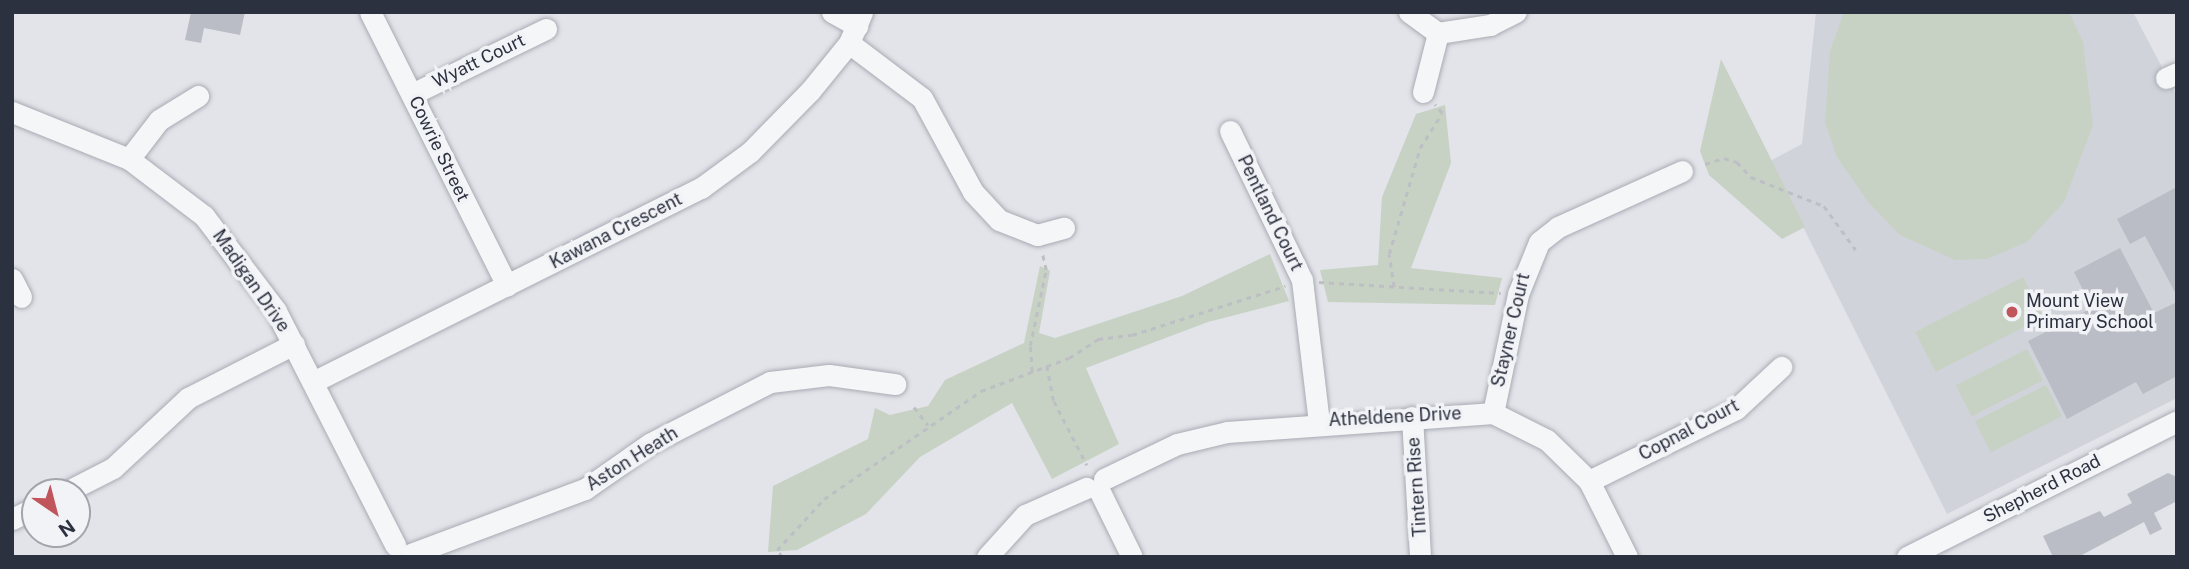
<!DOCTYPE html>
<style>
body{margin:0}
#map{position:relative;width:2189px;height:569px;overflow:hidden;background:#e2e4e9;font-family:"Public Sans",sans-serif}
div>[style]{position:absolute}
.built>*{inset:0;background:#d1d3db}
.green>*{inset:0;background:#c7d2c4;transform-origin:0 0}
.building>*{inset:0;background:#babdc5}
.path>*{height:2.5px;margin-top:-1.25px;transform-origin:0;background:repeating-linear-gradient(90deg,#bdbfc4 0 5px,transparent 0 10px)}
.roads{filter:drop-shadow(0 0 2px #a8abb3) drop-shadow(0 0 2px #a8abb3)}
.minor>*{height:21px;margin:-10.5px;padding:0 10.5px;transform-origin:10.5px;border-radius:10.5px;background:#f5f6f8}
.dots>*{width:19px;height:19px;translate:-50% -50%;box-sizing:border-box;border:4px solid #f2f3f7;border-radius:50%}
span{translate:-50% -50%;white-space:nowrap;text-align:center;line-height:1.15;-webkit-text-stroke:7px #f2f3f7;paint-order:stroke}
.street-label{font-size:18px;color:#2c313f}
.poi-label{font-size:18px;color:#2c313f}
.left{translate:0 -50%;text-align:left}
.frame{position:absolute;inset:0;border:14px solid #2c313f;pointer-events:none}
.north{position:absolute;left:21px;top:478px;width:70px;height:70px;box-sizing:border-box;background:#f2f3f7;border:2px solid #a3a5ad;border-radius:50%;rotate:145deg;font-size:19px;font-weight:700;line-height:28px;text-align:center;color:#2c313f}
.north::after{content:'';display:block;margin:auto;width:24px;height:32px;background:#c0565c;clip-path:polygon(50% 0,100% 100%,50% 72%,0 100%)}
</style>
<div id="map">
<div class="built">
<i style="clip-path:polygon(1816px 12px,2133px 12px,2177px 96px,2177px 398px,1947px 514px,1770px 161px,1802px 144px)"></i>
</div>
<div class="green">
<i style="clip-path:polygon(1844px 12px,2069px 12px,2083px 42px,2093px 125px,2064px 202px,2027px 242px,1987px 259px,1955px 260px,1900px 235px,1868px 202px,1837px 157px,1825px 122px,1830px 51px)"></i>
<i style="clip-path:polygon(1721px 59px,1805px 227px,1782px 239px,1709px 175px,1700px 151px)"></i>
<i style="clip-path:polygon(1445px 105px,1451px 163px,1411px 268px,1502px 278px,1495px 305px,1328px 302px,1320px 270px,1378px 265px,1382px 197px,1416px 114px)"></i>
<i style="clip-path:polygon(1270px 254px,1289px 301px,1208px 322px,1086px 368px,1119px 444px,1052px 479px,1012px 403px,920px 457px,866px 514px,797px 550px,768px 552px,773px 486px,868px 439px,875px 408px,890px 415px,928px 406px,945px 380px,1024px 343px,1040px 266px,1050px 271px,1039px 333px,1055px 338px,1182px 296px)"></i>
<i style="left:2023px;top:277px;width:45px;height:121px;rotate:63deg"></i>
<i style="left:2027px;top:349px;width:35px;height:80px;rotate:63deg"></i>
<i style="left:2046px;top:385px;width:35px;height:80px;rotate:63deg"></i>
</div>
<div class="building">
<i style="clip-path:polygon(191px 12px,245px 12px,240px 35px,204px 28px,201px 43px,185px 40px)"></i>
<i style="clip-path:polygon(2177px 187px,2177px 296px,2145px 236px,2130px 244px,2117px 219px)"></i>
<i style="clip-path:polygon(2120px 248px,2154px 313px,2177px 302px,2177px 376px,2143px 394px,2136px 382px,2067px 419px,2028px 341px,2092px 308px,2074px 272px)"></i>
<i style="clip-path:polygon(2168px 473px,2177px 477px,2177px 501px,2154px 513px,2162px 529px,2150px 535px,2144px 522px,2078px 557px,2053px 557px,2043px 536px,2100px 511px,2104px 517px,2132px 503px,2127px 494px)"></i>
</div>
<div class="path">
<i style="left:1705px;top:164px;width:20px;rotate:-18deg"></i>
<i style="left:1724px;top:158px;width:14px;rotate:17deg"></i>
<i style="left:1737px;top:162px;width:21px;rotate:47deg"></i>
<i style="left:1751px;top:177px;width:79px;rotate:21.7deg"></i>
<i style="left:1824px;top:206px;width:54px;rotate:54deg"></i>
<i style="left:1319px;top:282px;width:182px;rotate:3.5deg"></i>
<i style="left:1394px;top:287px;width:33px;rotate:-99deg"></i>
<i style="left:1389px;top:254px;width:110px;rotate:-73.7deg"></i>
<i style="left:1420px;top:148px;width:41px;rotate:-57.8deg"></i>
<i style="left:1442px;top:113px;width:11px;rotate:-131deg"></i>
<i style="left:1047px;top:366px;width:36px;rotate:79deg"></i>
<i style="left:1054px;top:401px;width:72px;rotate:62.7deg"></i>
<i style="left:1032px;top:372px;width:26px;rotate:-94deg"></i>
<i style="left:1030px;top:346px;width:78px;rotate:-78.1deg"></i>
<i style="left:1046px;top:270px;width:18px;rotate:-103deg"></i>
<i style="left:914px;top:407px;width:23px;rotate:52deg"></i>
<i style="left:782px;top:557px;width:9px;rotate:-126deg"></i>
<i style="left:777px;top:550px;width:69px;rotate:-47.3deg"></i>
<i style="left:824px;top:499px;width:191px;rotate:-34.5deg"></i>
<i style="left:981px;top:391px;width:94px;rotate:-20.6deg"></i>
<i style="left:1069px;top:358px;width:35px;rotate:-33deg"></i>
<i style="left:1098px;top:339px;width:34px;rotate:-7deg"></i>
<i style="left:1132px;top:335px;width:161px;rotate:-17.8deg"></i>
</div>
<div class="roads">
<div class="minor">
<i style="left:370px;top:12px;width:306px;rotate:63.4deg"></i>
<i style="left:832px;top:12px;width:29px;rotate:29deg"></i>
<i style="left:1409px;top:12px;width:36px;rotate:36deg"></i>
<i style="left:1438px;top:33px;width:53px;rotate:-8.7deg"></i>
<i style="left:1490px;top:25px;width:29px;rotate:-27deg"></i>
<i style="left:849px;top:43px;width:91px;rotate:37deg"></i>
<i style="left:922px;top:98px;width:107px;rotate:61.5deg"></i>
<i style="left:973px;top:192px;width:38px;rotate:47deg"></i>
<i style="left:999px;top:220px;width:41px;rotate:21.5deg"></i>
<i style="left:1037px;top:235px;width:28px;rotate:-15deg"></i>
<i style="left:2166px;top:78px;width:12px;rotate:-24deg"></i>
<i style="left:1423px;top:92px;width:61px;rotate:-75.7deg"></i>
<i style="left:412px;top:94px;width:149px;rotate:-25.9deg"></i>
<i style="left:12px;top:112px;width:126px;rotate:21.9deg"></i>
<i style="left:129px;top:159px;width:94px;rotate:37.2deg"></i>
<i style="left:204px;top:216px;width:119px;rotate:52.8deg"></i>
<i style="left:276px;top:311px;width:263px;rotate:63deg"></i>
<i style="left:1230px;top:131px;width:165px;rotate:64.2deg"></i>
<i style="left:1302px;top:280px;width:143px;rotate:83.2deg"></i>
<i style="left:129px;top:159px;width:49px;rotate:-52.4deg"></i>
<i style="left:159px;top:120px;width:46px;rotate:-31.6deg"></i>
<i style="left:12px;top:279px;width:20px;rotate:63deg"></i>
<i style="left:315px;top:381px;width:432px;rotate:-26.6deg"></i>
<i style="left:701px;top:188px;width:61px;rotate:-36.3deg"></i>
<i style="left:750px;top:152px;width:86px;rotate:-45.5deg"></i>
<i style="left:810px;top:91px;width:62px;rotate:-50.9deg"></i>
<i style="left:849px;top:43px;width:34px;rotate:-67deg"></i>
<i style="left:1493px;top:413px;width:122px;rotate:-78.1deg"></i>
<i style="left:1518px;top:294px;width:56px;rotate:-68deg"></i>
<i style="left:1539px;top:242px;width:24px;rotate:-38deg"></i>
<i style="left:1558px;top:227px;width:136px;rotate:-24.3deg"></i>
<i style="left:1412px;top:417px;width:140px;rotate:86.7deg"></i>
<i style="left:1104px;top:479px;width:81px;rotate:-25.6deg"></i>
<i style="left:1177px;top:444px;width:51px;rotate:-13.5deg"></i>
<i style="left:1227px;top:432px;width:267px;rotate:-4.1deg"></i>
<i style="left:1493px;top:413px;width:60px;rotate:26.6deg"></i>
<i style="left:1547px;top:440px;width:59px;rotate:44.3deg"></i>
<i style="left:1589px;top:481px;width:85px;rotate:63.4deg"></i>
<i style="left:1589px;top:481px;width:164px;rotate:-26.1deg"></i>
<i style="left:1736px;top:409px;width:62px;rotate:-43deg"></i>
<i style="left:66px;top:492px;width:53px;rotate:-27.1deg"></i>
<i style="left:113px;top:468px;width:103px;rotate:-43deg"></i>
<i style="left:188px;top:398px;width:119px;rotate:-27deg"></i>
<i style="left:1100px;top:492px;width:72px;rotate:63.8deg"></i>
<i style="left:12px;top:519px;width:25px;rotate:-26deg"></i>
<i style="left:411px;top:554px;width:186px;rotate:-20.5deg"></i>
<i style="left:585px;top:489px;width:80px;rotate:-34.9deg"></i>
<i style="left:651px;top:443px;width:134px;rotate:-27.1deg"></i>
<i style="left:770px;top:382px;width:59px;rotate:-6.8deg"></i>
<i style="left:829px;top:375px;width:67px;rotate:7.8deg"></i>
<i style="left:987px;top:557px;width:57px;rotate:-47.9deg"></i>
<i style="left:1025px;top:515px;width:67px;rotate:-23.9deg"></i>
<i style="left:1907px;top:557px;width:302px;rotate:-26.7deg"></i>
</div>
</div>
<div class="dots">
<i style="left:2012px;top:312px;background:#c0565c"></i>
</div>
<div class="street-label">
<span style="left:479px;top:61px;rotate:-26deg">Wyatt Court</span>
<span style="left:439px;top:149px;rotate:64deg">Cowrie Street</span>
<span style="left:1270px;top:213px;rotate:64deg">Pentland Court</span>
<span style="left:616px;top:231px;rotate:-27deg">Kawana Crescent</span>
<span style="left:251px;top:281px;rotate:55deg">Madigan Drive</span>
<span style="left:1511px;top:330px;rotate:-77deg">Stayner Court</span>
<span style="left:1395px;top:417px;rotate:-3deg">Atheldene Drive</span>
<span style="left:1689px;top:430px;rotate:-28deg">Copnal Court</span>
<span style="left:632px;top:459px;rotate:-32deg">Aston Heath</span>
<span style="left:1417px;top:487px;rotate:-94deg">Tintern Rise</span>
<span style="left:2042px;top:489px;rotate:-27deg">Shepherd Road</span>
</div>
<div class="poi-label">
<span class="left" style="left:2026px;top:312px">Mount View<br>Primary School</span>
</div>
<div class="frame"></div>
<div class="north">N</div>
</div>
